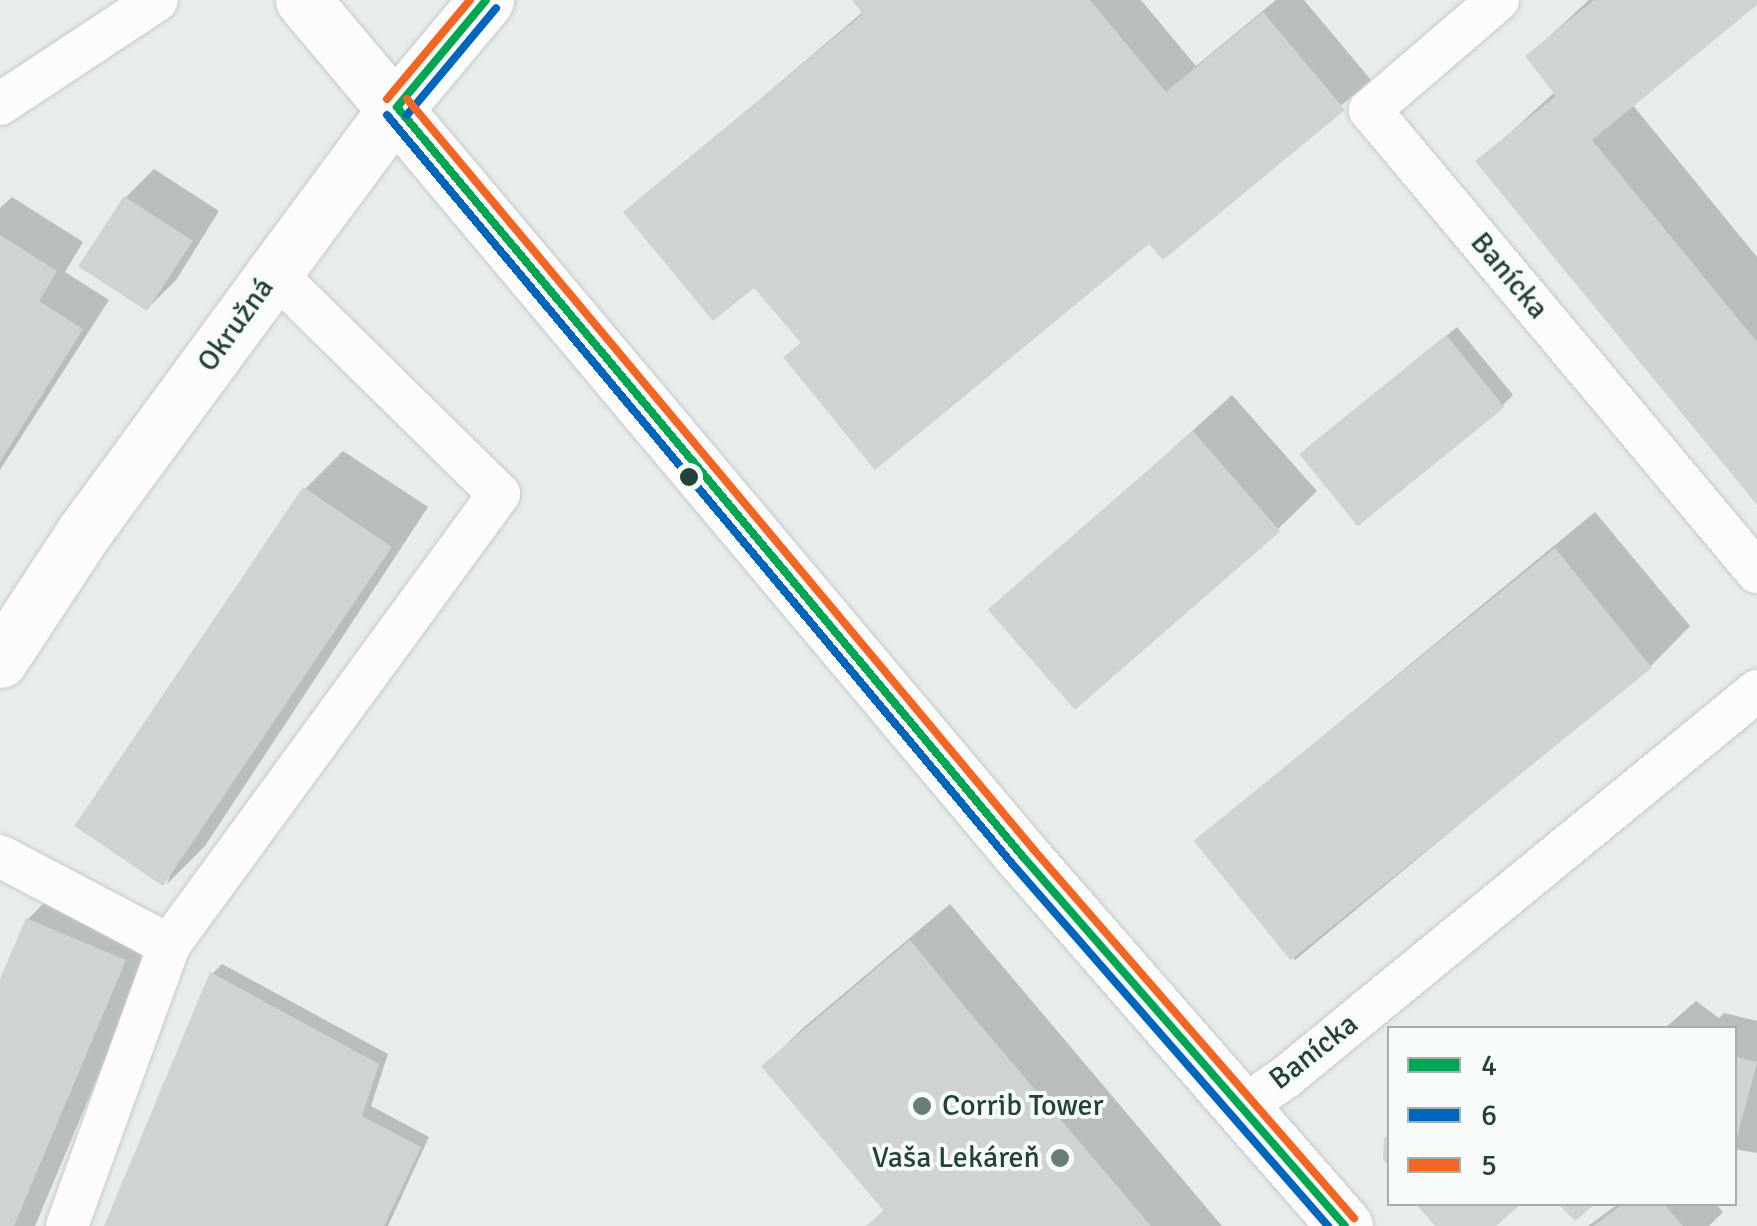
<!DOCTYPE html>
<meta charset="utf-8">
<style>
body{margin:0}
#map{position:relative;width:1757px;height:1226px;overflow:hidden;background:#e8edeb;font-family:Signika,sans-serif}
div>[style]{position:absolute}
.shadow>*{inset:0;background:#0003}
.building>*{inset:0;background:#cfd4d2;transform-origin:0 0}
.roads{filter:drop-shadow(0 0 2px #c5cac8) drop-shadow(0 0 2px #c5cac8)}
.service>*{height:42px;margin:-21px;padding:0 21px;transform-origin:21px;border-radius:21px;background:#fcfcfc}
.minor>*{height:55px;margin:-27.5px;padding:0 27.5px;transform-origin:27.5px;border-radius:27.5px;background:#fcfcfc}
.bus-1>*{height:8px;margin:-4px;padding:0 4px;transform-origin:4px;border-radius:4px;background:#00a651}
.bus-2>*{height:8px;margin:-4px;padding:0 4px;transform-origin:4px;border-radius:4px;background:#0065bd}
.bus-3>*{height:8px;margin:-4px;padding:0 4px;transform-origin:4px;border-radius:4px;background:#f26522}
.dots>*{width:28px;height:28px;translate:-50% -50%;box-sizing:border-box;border:5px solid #f7fbf9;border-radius:50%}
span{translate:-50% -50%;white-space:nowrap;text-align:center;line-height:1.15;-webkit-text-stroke:8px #f7fbf9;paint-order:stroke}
.street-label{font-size:30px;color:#24423a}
.poi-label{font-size:30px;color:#24423a}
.left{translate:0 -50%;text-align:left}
.right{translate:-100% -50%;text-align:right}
.legend{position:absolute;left:1387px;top:1026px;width:350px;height:180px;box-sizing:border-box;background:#f7fbf9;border:2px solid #a3b1ad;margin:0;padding:12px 18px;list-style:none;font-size:30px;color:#24423a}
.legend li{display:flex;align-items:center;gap:20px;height:50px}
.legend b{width:50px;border:2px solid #a3b1ad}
</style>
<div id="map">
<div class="shadow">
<i style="clip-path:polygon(855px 0,1141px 0,1196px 66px,1276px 0,1304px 0,1371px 80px,1164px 257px,1149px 240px,786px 358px,803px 341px,754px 284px,627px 212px,864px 11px)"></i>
<i style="clip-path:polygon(1589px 0,1757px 0,1632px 104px,1757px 257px,1757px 501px,1479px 161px,1556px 91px,1528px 56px)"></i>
<i style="clip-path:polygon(154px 169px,219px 211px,176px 280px,148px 308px,126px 197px)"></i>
<i style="clip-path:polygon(12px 197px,83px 242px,65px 272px,109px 300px,0 470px,0 208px)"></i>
<i style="clip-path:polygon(1457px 327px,1513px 395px,1503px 405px,1315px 446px)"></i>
<i style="clip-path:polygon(1232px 395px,1317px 491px,1278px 529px,993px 611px)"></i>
<i style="clip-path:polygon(343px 451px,428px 507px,205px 846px,167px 884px,305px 489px)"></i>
<i style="clip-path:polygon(1595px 512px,1690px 626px,1652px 665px,1295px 960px,1199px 844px,1238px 806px)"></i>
<i style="clip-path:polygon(66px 881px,163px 922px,35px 1226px,0 1226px,0 986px,28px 919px)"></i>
<i style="clip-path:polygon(950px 904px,1222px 1226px,868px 1226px,885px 1209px,764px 1066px,803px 1028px)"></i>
<i style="clip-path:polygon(222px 964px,388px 1054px,371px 1106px,429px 1137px,388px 1226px,107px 1226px,212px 974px)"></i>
<i style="clip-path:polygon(1696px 1001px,1719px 1018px,1724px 1013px,1757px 1021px,1757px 1153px,1734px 1149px,1734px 1028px,1665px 1028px)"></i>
<i style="clip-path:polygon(1618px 1204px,1716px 1204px,1723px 1212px,1709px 1226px,1588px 1226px)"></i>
</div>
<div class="building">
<i style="clip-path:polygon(852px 0,1090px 0,1166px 92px,1263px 12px,1345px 110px,1163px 260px,1149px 244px,875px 470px,783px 357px,801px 343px,754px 288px,713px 321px,623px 212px,863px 14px)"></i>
<i style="clip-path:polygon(1594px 0,1757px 0,1757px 5px,1592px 140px,1757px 342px,1757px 505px,1475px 161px,1556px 96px,1525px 56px)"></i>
<i style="left:124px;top:196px;width:82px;height:84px;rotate:33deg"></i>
<i style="clip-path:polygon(0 235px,57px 271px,39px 301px,83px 329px,0 462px)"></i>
<i style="left:1446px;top:335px;width:93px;height:189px;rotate:51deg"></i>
<i style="left:1193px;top:431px;width:133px;height:272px;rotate:49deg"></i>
<i style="left:303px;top:487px;width:107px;height:409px;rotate:34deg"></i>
<i style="left:1555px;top:548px;width:154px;height:465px;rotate:51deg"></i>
<i style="clip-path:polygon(26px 918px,126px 960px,14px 1226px,0 1226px,0 979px)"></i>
<i style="clip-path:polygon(910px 940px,975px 1019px,1151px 1226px,866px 1226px,884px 1211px,761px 1066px)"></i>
<i style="clip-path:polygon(210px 972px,379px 1064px,362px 1116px,421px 1147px,384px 1226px,104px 1226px)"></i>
<i style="left:1734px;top:1056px;width:24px;height:95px;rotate:15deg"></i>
<i style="clip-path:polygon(1390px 1133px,1390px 1169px,1383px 1159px,1384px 1138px)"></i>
<i style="clip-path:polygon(1416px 1204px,1521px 1204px,1496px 1226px,1435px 1226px)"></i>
<i style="clip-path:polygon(1558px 1204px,1595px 1204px,1575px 1221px)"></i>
<i style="clip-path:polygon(1623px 1204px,1664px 1204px,1683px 1226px,1593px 1226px)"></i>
</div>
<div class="roads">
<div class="service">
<i style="left:1498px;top:0;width:169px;rotate:139.3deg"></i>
<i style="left:1370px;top:110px;width:603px;rotate:50.05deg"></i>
<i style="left:0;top:104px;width:188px;rotate:-33.5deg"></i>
<i style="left:0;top:856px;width:191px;rotate:27.8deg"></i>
<i style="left:1241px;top:1108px;width:55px;rotate:-34.6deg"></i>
<i style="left:1286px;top:1077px;width:609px;rotate:-39.34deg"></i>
<i style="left:67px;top:1226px;width:299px;rotate:-70deg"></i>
<i style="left:169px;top:945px;width:559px;rotate:-53.81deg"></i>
<i style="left:499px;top:494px;width:315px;rotate:-135.5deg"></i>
</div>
<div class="minor">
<i style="left:303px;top:0;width:1121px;rotate:49.96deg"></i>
<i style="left:1024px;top:858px;width:488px;rotate:48.9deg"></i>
<i style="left:0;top:660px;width:153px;rotate:-56.7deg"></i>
<i style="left:84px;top:532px;width:321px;rotate:-53.7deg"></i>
<i style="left:274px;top:273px;width:207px;rotate:-53.5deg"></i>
<i style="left:397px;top:107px;width:139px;rotate:-50.2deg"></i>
</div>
</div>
<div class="bus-1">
<i style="left:397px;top:107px;width:978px;rotate:50.14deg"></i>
<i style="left:1024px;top:858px;width:488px;rotate:48.9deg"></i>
<i style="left:397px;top:107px;width:139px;rotate:-50.2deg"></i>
</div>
<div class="bus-2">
<i style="left:387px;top:115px;width:978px;rotate:50.14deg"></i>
<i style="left:1014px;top:866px;width:478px;rotate:48.9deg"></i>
<i style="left:407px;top:115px;width:139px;rotate:-50.2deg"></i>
</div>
<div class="bus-3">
<i style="left:387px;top:99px;width:129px;rotate:-50deg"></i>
<i style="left:407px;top:99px;width:978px;rotate:50.14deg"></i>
<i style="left:1034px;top:850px;width:488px;rotate:49deg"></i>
</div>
<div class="dots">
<i style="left:689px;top:477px;background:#24423a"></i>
<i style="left:922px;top:1106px;background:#697e78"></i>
<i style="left:1060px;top:1158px;background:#697e78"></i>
</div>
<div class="street-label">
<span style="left:1509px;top:276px;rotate:50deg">Banícka</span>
<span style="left:236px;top:325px;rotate:-54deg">Okružná</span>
<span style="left:1314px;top:1052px;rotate:-38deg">Banícka</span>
</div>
<div class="poi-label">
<span class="left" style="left:942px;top:1106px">Corrib Tower</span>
<span class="right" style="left:1040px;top:1158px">Vaša Lekáreň</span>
</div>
<ul class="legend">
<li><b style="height:12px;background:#00a651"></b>4</li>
<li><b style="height:12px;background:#0065bd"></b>6</li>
<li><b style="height:12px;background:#f26522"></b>5</li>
</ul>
</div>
